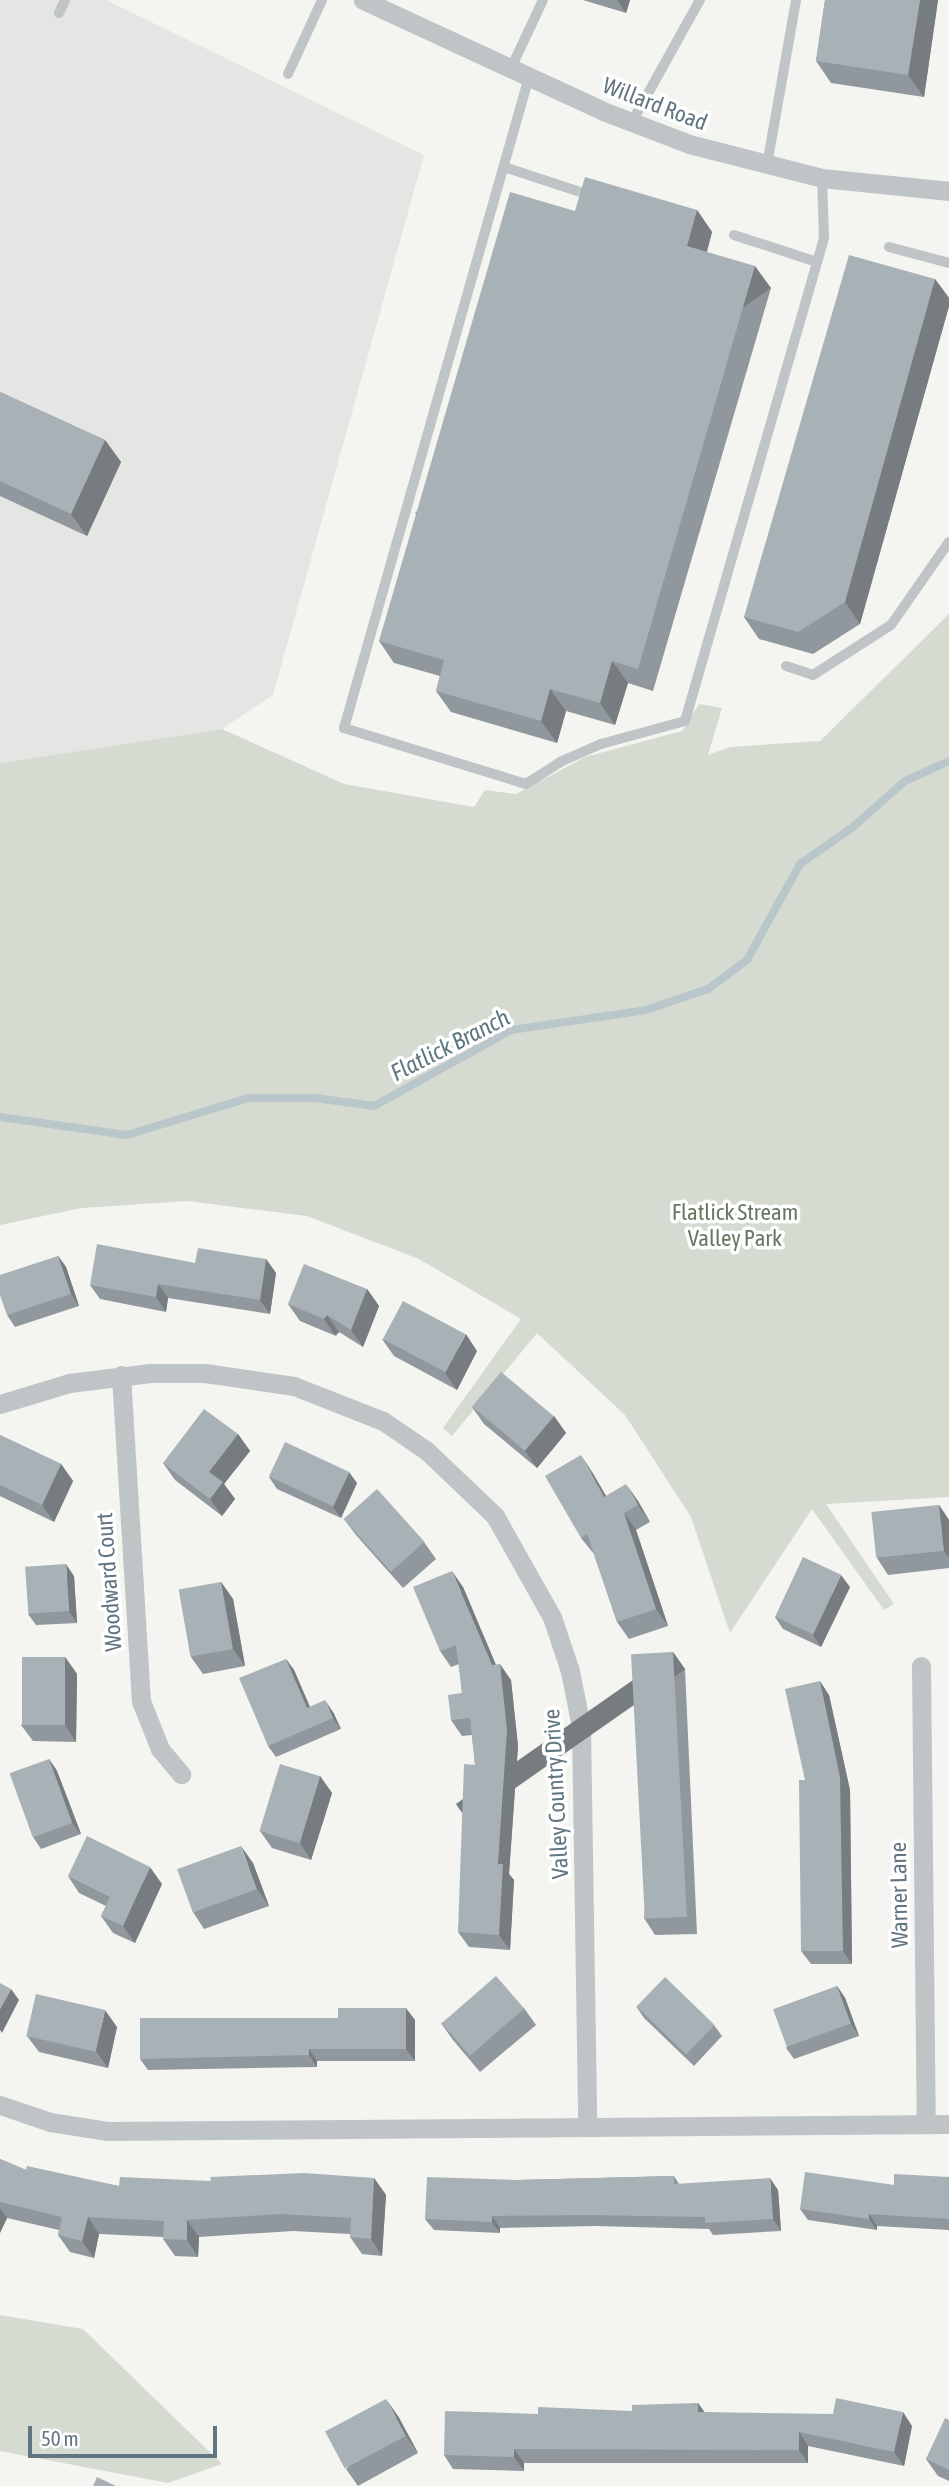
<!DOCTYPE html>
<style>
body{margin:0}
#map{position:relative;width:949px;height:2486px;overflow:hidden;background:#f4f4f0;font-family:"Asap Condensed",sans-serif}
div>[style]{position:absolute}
.built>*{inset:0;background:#e5e6e4}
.green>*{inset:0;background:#d6dbd1}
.stream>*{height:8px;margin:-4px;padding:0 4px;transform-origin:4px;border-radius:4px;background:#b9c6ca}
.service>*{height:10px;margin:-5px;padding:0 5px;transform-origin:5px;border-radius:5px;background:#bfc4c6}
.minor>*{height:19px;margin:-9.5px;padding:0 9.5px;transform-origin:9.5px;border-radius:9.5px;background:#bfc4c6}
.wall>*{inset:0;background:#90989d}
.shaded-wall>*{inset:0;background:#767c7f;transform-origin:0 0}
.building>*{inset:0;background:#a8b1b6;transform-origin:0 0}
span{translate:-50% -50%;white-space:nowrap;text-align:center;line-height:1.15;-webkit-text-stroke:7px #fff;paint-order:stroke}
.street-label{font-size:23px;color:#627682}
.park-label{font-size:23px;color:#687961}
.water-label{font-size:24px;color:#5e7980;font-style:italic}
.scale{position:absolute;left:28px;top:2426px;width:189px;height:32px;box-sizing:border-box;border:4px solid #627682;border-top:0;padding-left:9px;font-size:21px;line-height:24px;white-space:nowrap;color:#627682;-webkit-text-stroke:5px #fff;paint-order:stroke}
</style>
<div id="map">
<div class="built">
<i style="clip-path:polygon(0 0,106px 0,424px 155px,273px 695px,222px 729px,0 763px)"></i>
</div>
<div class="green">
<i style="clip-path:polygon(949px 614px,949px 1497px,826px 1504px,894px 1604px,884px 1610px,812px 1509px,730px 1633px,691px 1517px,625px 1415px,537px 1333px,452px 1436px,443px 1428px,521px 1319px,419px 1259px,307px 1216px,187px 1201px,82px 1208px,0 1225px,0 763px,222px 729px,344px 784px,474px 807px,485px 790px,516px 794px,585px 757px,682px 731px,699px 704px,722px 708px,708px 755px,730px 747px,820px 741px)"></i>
<i style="clip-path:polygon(0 2315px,83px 2329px,222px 2464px,168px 2483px,0 2451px)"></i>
</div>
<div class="stream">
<i style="left:0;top:1117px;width:128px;rotate:8.1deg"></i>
<i style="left:127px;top:1135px;width:127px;rotate:-17deg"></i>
<i style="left:248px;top:1098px;width:67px"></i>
<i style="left:315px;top:1098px;width:60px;rotate:7.7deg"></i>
<i style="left:374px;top:1106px;width:157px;rotate:-29deg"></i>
<i style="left:511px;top:1030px;width:136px;rotate:-8.4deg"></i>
<i style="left:646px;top:1010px;width:65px;rotate:-18.7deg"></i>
<i style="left:708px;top:989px;width:49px;rotate:-36.6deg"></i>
<i style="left:747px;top:960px;width:110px;rotate:-61.1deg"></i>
<i style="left:800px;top:864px;width:65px;rotate:-34.9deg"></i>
<i style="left:853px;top:827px;width:69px;rotate:-41.5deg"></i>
<i style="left:905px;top:781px;width:48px;rotate:-24.4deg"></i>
</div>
<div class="service">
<i style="left:59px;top:13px;width:14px;rotate:-65deg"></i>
<i style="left:511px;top:68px;width:75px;rotate:-64.8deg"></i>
<i style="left:288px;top:74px;width:81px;rotate:-65.3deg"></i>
<i style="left:529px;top:77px;width:677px;rotate:105.86deg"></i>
<i style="left:344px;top:728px;width:190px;rotate:17.1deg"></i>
<i style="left:526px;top:784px;width:43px;rotate:-32.6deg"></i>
<i style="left:562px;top:761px;width:43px;rotate:-23.6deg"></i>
<i style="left:601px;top:744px;width:87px;rotate:-15.3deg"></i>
<i style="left:685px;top:721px;width:503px;rotate:-73.94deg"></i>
<i style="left:824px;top:238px;width:60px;rotate:-91.9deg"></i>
<i style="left:632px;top:122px;width:140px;rotate:-60.9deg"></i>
<i style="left:767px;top:165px;width:168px;rotate:-80deg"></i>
<i style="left:504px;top:167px;width:89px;rotate:18.2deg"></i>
<i style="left:734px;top:235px;width:87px;rotate:18deg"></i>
<i style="left:889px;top:247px;width:62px;rotate:14.9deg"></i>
<i style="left:786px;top:666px;width:28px;rotate:18deg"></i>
<i style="left:813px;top:675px;width:93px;rotate:-32.7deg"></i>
<i style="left:891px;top:625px;width:101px;rotate:-55.1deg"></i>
</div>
<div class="minor">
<i style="left:363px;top:0;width:264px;rotate:24.8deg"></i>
<i style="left:603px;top:111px;width:92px;rotate:21deg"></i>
<i style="left:689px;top:144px;width:137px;rotate:14.3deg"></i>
<i style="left:822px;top:178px;width:128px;rotate:5.8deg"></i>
<i style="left:121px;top:1375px;width:327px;rotate:86.5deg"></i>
<i style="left:141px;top:1701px;width:52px;rotate:68.4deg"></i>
<i style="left:160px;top:1749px;width:33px;rotate:50deg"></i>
<i style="left:0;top:1404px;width:72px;rotate:-16.9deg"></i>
<i style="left:69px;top:1383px;width:82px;rotate:-7deg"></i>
<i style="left:150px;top:1373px;width:55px"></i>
<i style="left:205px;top:1373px;width:90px;rotate:8.3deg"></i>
<i style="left:294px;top:1386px;width:96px;rotate:21.5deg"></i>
<i style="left:383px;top:1421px;width:53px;rotate:34.3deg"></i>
<i style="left:427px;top:1451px;width:94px;rotate:43.7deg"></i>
<i style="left:495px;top:1516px;width:116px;rotate:60.6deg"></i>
<i style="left:552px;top:1617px;width:57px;rotate:71.6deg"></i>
<i style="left:570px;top:1671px;width:57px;rotate:78.9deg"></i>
<i style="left:581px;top:1727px;width:400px;rotate:89.1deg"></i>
<i style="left:921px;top:1666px;width:458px;rotate:89.4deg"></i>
<i style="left:0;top:2105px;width:53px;rotate:18.8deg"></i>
<i style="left:50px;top:2122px;width:59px;rotate:8.8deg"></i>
<i style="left:108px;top:2131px;width:841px;rotate:-0.48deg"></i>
</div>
<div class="wall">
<i style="clip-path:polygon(583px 0,630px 0,626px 13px)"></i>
<i style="clip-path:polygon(825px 0,938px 0,924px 97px,831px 83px,816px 61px)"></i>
<i style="clip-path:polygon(697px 210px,712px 232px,707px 252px,771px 288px,653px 691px,628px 683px,615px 725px,566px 711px,557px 743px,451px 712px,436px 691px,440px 676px,394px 663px,379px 641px,575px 211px)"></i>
<i style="clip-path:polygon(935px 279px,949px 298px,949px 306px,860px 624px,813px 654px,759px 639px,744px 617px)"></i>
<i style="clip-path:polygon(0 392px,105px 440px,121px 462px,87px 536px,0 496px)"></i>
<i style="clip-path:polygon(58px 1256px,66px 1267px,79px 1306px,15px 1327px,7px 1315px)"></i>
<i style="clip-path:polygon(266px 1259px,276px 1273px,270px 1314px,168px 1298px,166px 1312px,100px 1299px,90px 1285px,195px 1263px)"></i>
<i style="clip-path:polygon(367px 1289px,379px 1306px,363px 1347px,339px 1332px,336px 1336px,300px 1321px,288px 1304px)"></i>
<i style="clip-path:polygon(382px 1339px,477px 1351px,457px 1390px,394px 1356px)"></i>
<i style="clip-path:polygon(472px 1407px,554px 1416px,566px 1433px,537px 1468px,484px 1424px)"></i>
<i style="clip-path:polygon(238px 1434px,250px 1451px,224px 1484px,235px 1499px,222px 1516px,175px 1480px,163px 1463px)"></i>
<i style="clip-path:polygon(0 1435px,61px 1464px,73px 1481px,54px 1522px,0 1496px)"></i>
<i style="clip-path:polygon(592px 1472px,606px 1496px,638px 1501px,650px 1522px,636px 1530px,668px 1626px,629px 1639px,617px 1622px,594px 1554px,581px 1538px)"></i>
<i style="clip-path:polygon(269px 1477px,357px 1483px,341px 1518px,277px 1489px)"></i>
<i style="clip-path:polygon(939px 1505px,949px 1520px,949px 1568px,888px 1575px,877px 1558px)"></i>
<i style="clip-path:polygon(344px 1519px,424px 1542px,436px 1559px,403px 1588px,356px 1535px)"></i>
<i style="clip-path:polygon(74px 1576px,77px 1623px,36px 1625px,28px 1614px)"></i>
<i style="clip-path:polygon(221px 1582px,233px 1599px,245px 1666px,203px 1674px,191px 1657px)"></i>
<i style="clip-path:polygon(463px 1587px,496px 1665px,511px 1680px,518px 1746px,509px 1874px,514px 1880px,510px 1950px,469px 1947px,458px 1932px,475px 1765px,472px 1735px,462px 1736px,451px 1720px,462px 1693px,459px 1664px,451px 1667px,440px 1651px)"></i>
<i style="clip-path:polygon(850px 1587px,821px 1647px,783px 1629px,775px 1617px)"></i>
<i style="clip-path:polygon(673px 1652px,685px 1669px,697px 1934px,655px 1935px,644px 1918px)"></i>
<i style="clip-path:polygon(65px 1657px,77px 1674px,76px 1742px,33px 1741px,21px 1725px)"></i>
<i style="clip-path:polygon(286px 1659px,294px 1670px,310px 1707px,333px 1712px,341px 1729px,276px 1757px,268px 1746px)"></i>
<i style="clip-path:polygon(829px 1695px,850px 1790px,852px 1964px,811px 1964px,801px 1951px)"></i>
<i style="clip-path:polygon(49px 1759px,57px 1771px,81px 1834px,41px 1849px,33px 1837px)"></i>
<i style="clip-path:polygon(320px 1776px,332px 1793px,311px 1860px,272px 1848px,260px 1831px)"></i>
<i style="clip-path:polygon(253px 1863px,269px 1906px,204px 1929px,193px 1912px)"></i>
<i style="clip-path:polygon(68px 1876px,162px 1884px,135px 1943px,113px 1933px,101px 1916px,106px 1906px,79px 1893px)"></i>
<i style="clip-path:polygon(837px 1986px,845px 1998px,859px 2036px,794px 2059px,786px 2048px)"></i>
<i style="clip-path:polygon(636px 2006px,714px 2025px,722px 2036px,694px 2066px,644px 2018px)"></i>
<i style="clip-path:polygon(524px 2008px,536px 2025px,480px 2072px,453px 2040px,441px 2023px)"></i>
<i style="clip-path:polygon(415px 2020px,415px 2061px,317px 2061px,317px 2067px,148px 2070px,140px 2059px)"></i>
<i style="clip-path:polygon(117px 2027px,108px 2068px,39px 2052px,27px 2036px)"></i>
<i style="clip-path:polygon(0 2159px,26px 2170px,119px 2186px,211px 2181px,374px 2178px,386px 2195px,382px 2256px,362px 2254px,350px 2237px,350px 2234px,293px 2231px,199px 2237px,198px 2257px,175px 2256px,163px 2239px,163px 2237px,99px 2234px,94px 2258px,70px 2252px,58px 2235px,59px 2230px,7px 2218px,0 2233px)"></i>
<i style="clip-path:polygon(674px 2176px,679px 2184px,778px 2190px,781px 2231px,713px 2235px,709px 2229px,596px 2226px,500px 2228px,500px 2233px,434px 2230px,425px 2219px,519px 2180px)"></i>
<i style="clip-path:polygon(949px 2177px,949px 2230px,877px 2226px,877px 2230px,808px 2220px,800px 2209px)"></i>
<i style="clip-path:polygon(698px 2403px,704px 2412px,912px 2426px,904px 2466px,808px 2446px,808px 2463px,524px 2463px,524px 2471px,453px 2469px,444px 2455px,538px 2414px,632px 2411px)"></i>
<i style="clip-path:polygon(398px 2416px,418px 2453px,358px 2486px,346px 2469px)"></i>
<i style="clip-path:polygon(949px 2420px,949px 2481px,938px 2476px,926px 2459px)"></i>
</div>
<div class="shaded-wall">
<i style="clip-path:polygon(617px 0,630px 0,626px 13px)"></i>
<i style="clip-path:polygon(920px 0,938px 0,924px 97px,908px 75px)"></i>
<i style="clip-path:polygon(697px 210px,712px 232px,702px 268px,687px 246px)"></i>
<i style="left:755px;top:266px;width:27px;height:420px;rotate:54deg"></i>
<i style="clip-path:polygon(935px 279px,949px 298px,949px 306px,860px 624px,845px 602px)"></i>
<i style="clip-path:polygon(105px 440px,121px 462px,87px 536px,71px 514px)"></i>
<i style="clip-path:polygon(612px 661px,628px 683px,615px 725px,600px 703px)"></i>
<i style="clip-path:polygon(550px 689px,566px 711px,557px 743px,541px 721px)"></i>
<i style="clip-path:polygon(58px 1256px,66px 1267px,79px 1306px,71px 1294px)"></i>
<i style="clip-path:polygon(266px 1259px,276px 1273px,270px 1314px,260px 1300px)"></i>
<i style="clip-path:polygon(158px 1284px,168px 1298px,166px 1312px,156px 1297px)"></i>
<i style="clip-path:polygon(367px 1289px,379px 1306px,363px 1347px,351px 1330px)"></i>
<i style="left:327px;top:1315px;width:21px;height:5px;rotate:55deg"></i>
<i style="clip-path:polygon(466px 1334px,477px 1351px,457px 1390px,445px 1373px)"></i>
<i style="clip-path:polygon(554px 1416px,566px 1433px,537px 1468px,525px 1451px)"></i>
<i style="clip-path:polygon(238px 1434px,250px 1451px,224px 1484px,235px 1499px,222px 1516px,210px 1499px,209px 1472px)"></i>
<i style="clip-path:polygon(581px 1455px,592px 1472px,616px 1513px,604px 1497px)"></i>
<i style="clip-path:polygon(61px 1464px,73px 1481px,54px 1522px,42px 1505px)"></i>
<i style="clip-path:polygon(349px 1472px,357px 1483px,341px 1518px,333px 1507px)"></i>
<i style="clip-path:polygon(626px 1484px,638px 1501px,650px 1522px,638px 1505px)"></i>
<i style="clip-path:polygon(939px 1505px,949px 1520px,949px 1558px,944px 1551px)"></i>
<i style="clip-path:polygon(624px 1513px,636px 1530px,668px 1626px,656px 1609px)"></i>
<i style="clip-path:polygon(66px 1564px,74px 1576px,77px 1623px,69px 1611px)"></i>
<i style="clip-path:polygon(452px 1571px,463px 1587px,501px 1677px,500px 1664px,511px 1680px,518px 1746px,509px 1874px,514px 1880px,510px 1950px,499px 1935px,498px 1864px,492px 1665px)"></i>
<i style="clip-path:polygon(841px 1575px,850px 1587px,821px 1647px,813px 1635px)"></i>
<i style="clip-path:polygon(221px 1582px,233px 1599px,245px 1666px,233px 1649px)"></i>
<i style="left:673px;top:1652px;width:21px;height:265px;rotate:55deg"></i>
<i style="clip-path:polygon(65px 1657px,77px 1674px,76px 1742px,65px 1725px)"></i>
<i style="clip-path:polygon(286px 1659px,294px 1670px,315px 1719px,307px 1708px)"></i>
<i style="clip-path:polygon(820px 1681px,829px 1695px,850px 1790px,852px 1964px,843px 1951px)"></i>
<i style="clip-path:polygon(325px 1700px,333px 1712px,341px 1729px,333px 1718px)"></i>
<i style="clip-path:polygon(49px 1759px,57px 1771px,81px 1834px,72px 1823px)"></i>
<i style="clip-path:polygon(320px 1776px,332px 1793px,311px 1860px,300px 1843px)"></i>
<i style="clip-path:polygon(241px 1846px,253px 1863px,269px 1906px,257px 1889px)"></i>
<i style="clip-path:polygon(150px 1867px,162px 1884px,135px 1943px,123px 1926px)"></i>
<i style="clip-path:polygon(837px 1986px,845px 1998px,859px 2036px,851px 2024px)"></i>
<i style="clip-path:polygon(11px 1989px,19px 2000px,2px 2033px,0 2030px,0 2009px)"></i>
<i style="clip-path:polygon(406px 2008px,415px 2020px,415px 2061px,406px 2049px)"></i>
<i style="clip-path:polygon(105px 2010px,117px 2027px,108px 2068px,96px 2051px)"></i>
<i style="clip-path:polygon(309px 2049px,317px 2061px,317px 2067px,309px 2055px)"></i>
<i style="clip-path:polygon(374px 2178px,386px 2195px,382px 2256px,371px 2239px)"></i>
<i style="clip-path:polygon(770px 2178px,778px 2190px,781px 2231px,773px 2219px)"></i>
<i style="clip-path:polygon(0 2208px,7px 2218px,0 2233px)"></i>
<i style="clip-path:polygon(869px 2214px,877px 2226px,877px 2230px,869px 2219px)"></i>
<i style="clip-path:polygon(492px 2216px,500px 2228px,500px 2233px,492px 2222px)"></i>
<i style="clip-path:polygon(88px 2217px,99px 2234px,94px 2258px,82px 2241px)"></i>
<i style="clip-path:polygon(187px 2220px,199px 2237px,198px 2257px,187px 2240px)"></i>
<i style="clip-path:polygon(386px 2399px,398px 2416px,418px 2453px,406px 2436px)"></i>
<i style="clip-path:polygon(698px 2403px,708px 2417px,698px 2412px)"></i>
<i style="clip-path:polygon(903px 2412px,912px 2426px,904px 2466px,894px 2452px)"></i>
<i style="clip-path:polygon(799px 2432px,808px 2446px,808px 2463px,799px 2450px)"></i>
<i style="clip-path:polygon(514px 2449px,524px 2463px,524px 2471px,514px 2457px)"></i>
</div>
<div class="building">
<i style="clip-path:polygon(825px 0,920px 0,908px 75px,816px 61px)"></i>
<i style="clip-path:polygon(585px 177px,697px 210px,687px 246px,755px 266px,638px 669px,612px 661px,600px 703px,550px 689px,541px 721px,436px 691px,444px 660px,379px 641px,510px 192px,575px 211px)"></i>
<i style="clip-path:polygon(849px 255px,935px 279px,845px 602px,798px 632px,744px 617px)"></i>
<i style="clip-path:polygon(0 392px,105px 440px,71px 514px,0 481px)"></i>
<i style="clip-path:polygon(97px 1244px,195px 1263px,198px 1248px,266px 1259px,260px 1300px,158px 1284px,156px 1297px,90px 1285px)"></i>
<i style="clip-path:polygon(58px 1256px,71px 1294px,7px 1315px,0 1295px,0 1275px)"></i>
<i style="clip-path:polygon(304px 1264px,367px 1289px,351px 1330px,327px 1315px,324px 1319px,288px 1304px)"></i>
<i style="left:403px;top:1301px;width:71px;height:43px;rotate:28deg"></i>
<i style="left:501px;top:1372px;width:69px;height:45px;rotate:40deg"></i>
<i style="clip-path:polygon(204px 1409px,238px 1434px,209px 1472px,223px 1482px,210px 1499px,163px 1463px)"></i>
<i style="clip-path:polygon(0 1435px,61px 1464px,42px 1505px,0 1485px)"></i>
<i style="left:285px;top:1442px;width:71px;height:38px;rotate:25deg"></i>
<i style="clip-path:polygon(581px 1455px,604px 1497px,626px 1484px,638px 1505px,624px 1513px,656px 1609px,617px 1622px,587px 1534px,581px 1538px,545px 1476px)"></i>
<i style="left:377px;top:1489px;width:71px;height:45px;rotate:48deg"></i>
<i style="left:939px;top:1505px;width:46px;height:68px;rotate:84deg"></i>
<i style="left:803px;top:1557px;width:42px;height:66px;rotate:25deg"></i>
<i style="left:66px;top:1564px;width:47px;height:41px;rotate:86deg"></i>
<i style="clip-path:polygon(452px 1571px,492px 1665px,500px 1664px,507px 1730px,498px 1864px,503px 1864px,499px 1935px,458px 1932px,464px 1764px,475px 1765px,470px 1718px,451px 1720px,448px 1695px,462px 1693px,456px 1645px,440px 1651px,413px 1587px)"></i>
<i style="left:221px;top:1582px;width:68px;height:43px;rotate:80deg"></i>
<i style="left:673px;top:1652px;width:265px;height:42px;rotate:87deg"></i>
<i style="left:22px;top:1657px;width:43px;height:68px"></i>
<i style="clip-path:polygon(286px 1659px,307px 1708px,325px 1700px,333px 1718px,268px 1746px,239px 1678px)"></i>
<i style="clip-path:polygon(820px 1681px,840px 1777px,843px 1951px,801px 1951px,799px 1780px,805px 1780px,785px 1689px)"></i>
<i style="left:49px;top:1759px;width:68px;height:42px;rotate:70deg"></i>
<i style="left:280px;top:1764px;width:42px;height:70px;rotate:17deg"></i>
<i style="clip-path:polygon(87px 1836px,150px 1867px,123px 1926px,101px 1916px,110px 1897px,68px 1876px)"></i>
<i style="left:241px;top:1846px;width:46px;height:68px;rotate:70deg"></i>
<i style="left:496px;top:1976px;width:43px;height:72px;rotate:49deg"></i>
<i style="left:665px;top:1977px;width:69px;height:41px;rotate:44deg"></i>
<i style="clip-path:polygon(0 1983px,11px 1989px,0 2009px)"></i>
<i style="left:837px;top:1986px;width:40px;height:68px;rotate:70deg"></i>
<i style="left:36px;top:1994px;width:71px;height:43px;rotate:13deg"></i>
<i style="clip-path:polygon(338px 2008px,406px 2008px,406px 2049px,309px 2049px,309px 2055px,140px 2059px,140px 2018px,338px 2018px)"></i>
<i style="clip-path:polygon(0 2159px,26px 2170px,27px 2166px,119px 2186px,120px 2177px,211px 2181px,210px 2177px,304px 2173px,374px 2178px,371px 2239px,350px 2237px,351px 2218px,281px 2214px,187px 2220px,187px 2240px,163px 2239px,164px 2221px,88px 2217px,82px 2241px,58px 2235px,62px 2217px,0 2202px)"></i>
<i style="clip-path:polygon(805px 2172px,894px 2185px,894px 2174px,949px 2177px,949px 2219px,869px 2214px,869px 2219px,800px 2209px)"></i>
<i style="clip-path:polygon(674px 2176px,674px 2184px,770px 2178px,773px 2219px,705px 2223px,705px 2217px,588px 2215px,492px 2216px,492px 2222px,425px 2219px,427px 2177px,519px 2180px)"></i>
<i style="clip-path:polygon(836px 2398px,903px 2412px,894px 2452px,799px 2432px,799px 2450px,514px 2449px,514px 2457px,444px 2455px,445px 2411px,538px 2414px,538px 2407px,632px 2411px,632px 2405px,698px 2403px,698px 2412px,833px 2414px)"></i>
<i style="left:386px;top:2399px;width:42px;height:69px;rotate:62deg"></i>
<i style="clip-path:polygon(945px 2418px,949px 2420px,949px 2470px,926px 2459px)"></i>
<i style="clip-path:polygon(97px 2477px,116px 2486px,93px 2486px)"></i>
</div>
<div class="street-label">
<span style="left:655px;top:104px;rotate:21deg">Willard Road</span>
<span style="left:109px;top:1582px;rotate:-94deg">Woodward Court</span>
<span style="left:556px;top:1794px;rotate:-93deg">Valley Country Drive</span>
<span style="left:899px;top:1895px;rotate:-91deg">Warner Lane</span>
</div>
<div class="park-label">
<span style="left:735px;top:1225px">Flatlick Stream<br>Valley Park</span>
</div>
<div class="water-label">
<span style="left:450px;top:1045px;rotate:-27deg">Flatlick Branch</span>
</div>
<div class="scale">50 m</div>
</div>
